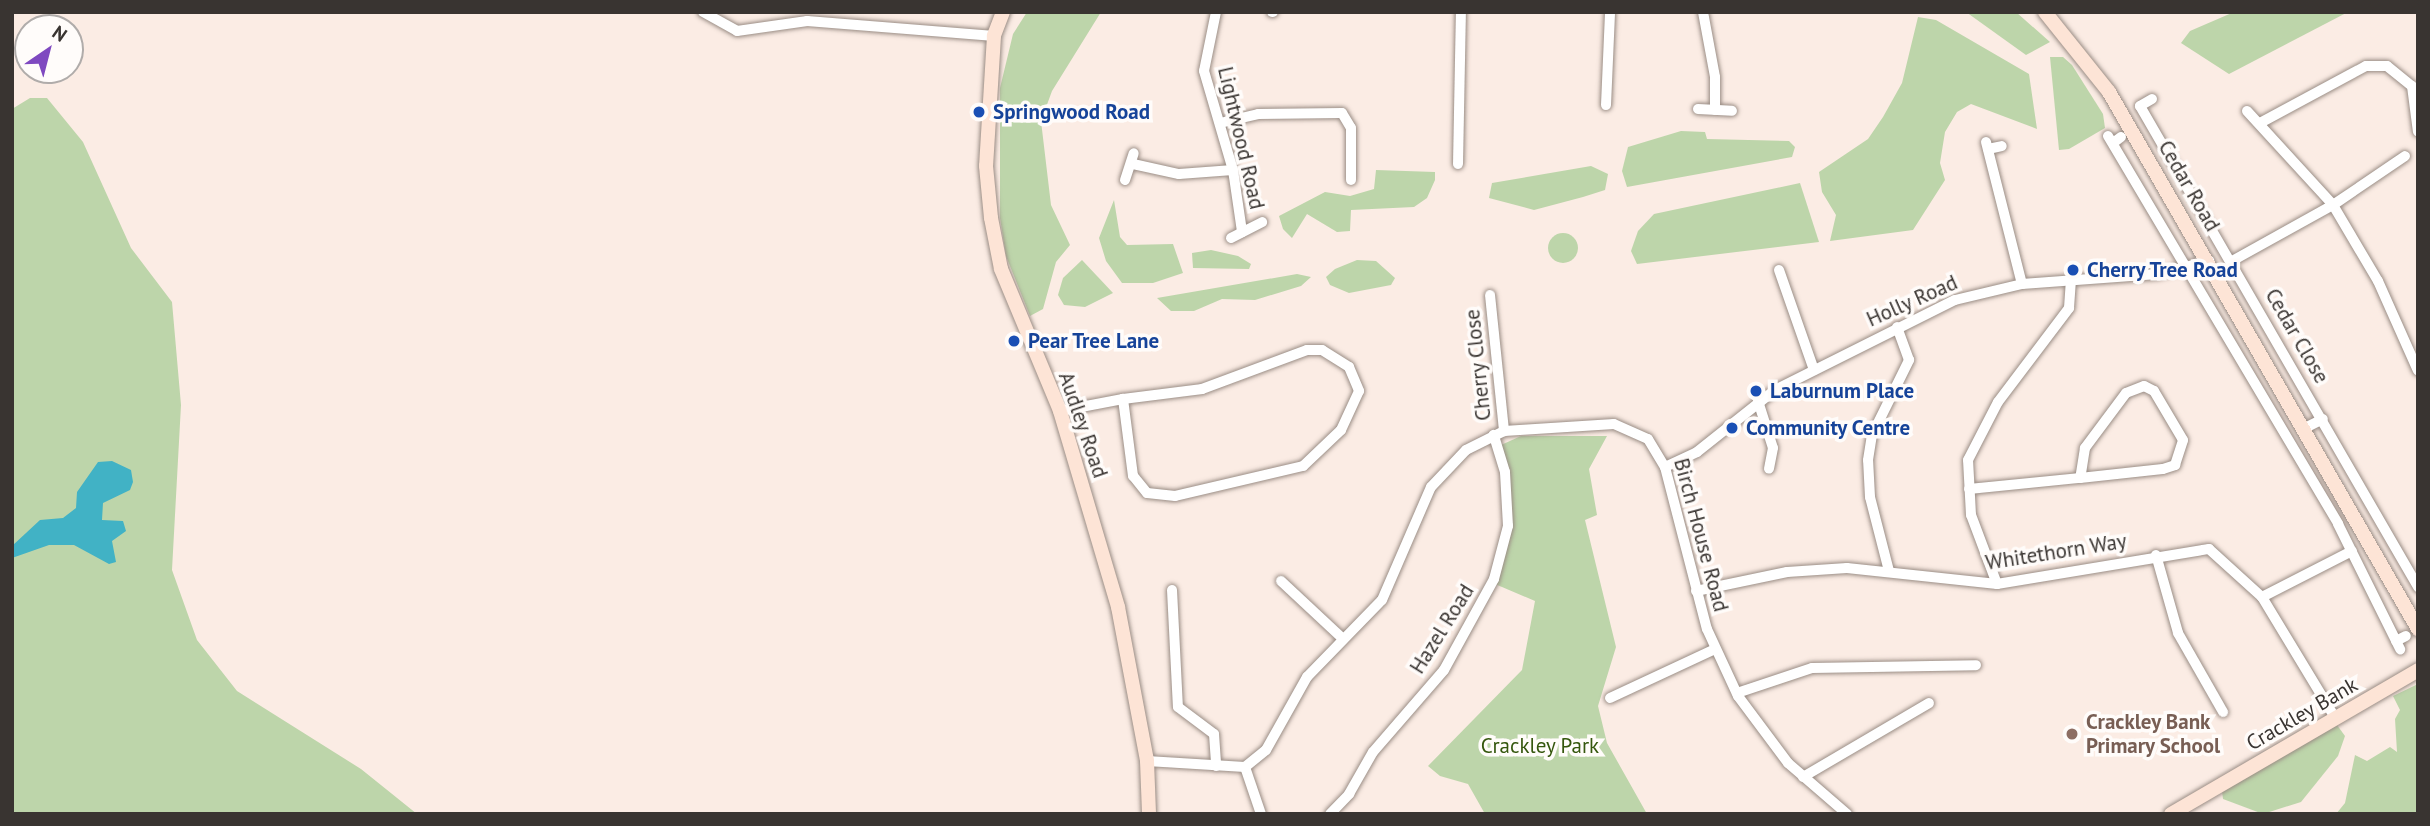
<!DOCTYPE html>
<style>
body{margin:0}
#map{position:relative;width:2430px;height:826px;overflow:hidden;background:#fbece4;font-family:"PT Sans",sans-serif}
div>[style]{position:absolute}
.green>*{inset:0;background:#bdd5aa}
.round{border-radius:50%}
.water>*{inset:0;background:#41b2c5}
.roads{filter:drop-shadow(0 0 2px #9a8d85) drop-shadow(0 0 2px #9a8d85)}
.street>*{height:10px;margin:-5px;padding:0 5px;transform-origin:5px;border-radius:5px;background:#fff}
.secondary>*{height:14px;margin:-7px;padding:0 7px;transform-origin:7px;border-radius:7px;background:#fde4d6}
.dots>*{width:19px;height:19px;translate:-50% -50%;box-sizing:border-box;border:4px solid #fffcfa;border-radius:50%}
span{translate:-50% -50%;white-space:nowrap;text-align:center;line-height:1.15;-webkit-text-stroke:7px #fffcfa;paint-order:stroke}
.transit-label{font-size:21px;color:#164399;font-weight:700}
.left{translate:0 -50%;text-align:left}
.street-label{font-size:21px;color:#393431}
.education-label{font-size:21px;color:#785e54;font-weight:700}
.park-label{font-size:21px;color:#35570d}
.frame{position:absolute;inset:0;border:14px solid #393431;pointer-events:none}
.north{position:absolute;left:14px;top:14px;width:70px;height:70px;box-sizing:border-box;background:#fffcfa;border:2px solid #b0acaa;border-radius:50%;rotate:35deg;font-size:19px;font-weight:700;line-height:28px;text-align:center;color:#393431}
.north::after{content:'';display:block;margin:auto;width:24px;height:32px;background:#7f49c0;clip-path:polygon(50% 0,100% 100%,50% 72%,0 100%)}
</style>
<div id="map">
<div class="green">
<i style="clip-path:polygon(1027px 12px,1101px 12px,1052px 91px,1041px 121px,1051px 205px,1070px 245px,1056px 262px,1043px 309px,1030px 316px,1006px 256px,1000px 218px,1000px 88px,1013px 34px)"></i>
<i style="clip-path:polygon(1966px 12px,2016px 12px,2050px 42px,2026px 55px)"></i>
<i style="clip-path:polygon(2234px 12px,2348px 12px,2229px 74px,2181px 43px,2190px 31px)"></i>
<i style="clip-path:polygon(1918px 17px,1936px 20px,2029px 74px,2037px 129px,1971px 104px,1957px 112px,1945px 132px,1940px 163px,1945px 180px,1913px 230px,1830px 241px,1836px 215px,1822px 192px,1819px 172px,1868px 139px,1883px 117px,1902px 83px)"></i>
<i style="clip-path:polygon(2050px 57px,2063px 57px,2072px 65px,2103px 114px,2105px 128px,2069px 149px,2059px 150px)"></i>
<i style="clip-path:polygon(30px 98px,47px 98px,83px 142px,131px 248px,172px 302px,181px 405px,172px 570px,197px 640px,237px 691px,361px 769px,417px 814px,12px 814px,12px 109px)"></i>
<i style="clip-path:polygon(1681px 131px,1705px 132px,1707px 139px,1789px 141px,1795px 147px,1792px 157px,1627px 187px,1622px 171px,1628px 147px)"></i>
<i style="clip-path:polygon(1591px 166px,1608px 174px,1605px 190px,1583px 197px,1534px 210px,1489px 198px,1492px 183px)"></i>
<i style="clip-path:polygon(1376px 170px,1435px 172px,1435px 180px,1427px 198px,1414px 207px,1351px 210px,1350px 231px,1337px 232px,1307px 214px,1292px 238px,1283px 229px,1279px 216px,1325px 192px,1350px 196px,1374px 189px)"></i>
<i style="clip-path:polygon(1800px 183px,1819px 242px,1637px 264px,1631px 251px,1638px 231px,1654px 214px)"></i>
<i style="clip-path:polygon(1114px 200px,1120px 237px,1127px 245px,1173px 244px,1183px 273px,1153px 283px,1122px 283px,1106px 261px,1099px 238px)"></i>
<i class="round" style="left:1548px;top:233px;width:30px;height:30px"></i>
<i style="clip-path:polygon(1211px 250px,1238px 256px,1251px 264px,1249px 269px,1193px 268px,1192px 253px)"></i>
<i style="clip-path:polygon(1082px 260px,1113px 293px,1085px 307px,1064px 305px,1058px 295px,1063px 278px)"></i>
<i style="clip-path:polygon(1357px 260px,1376px 261px,1395px 278px,1391px 285px,1349px 293px,1330px 285px,1326px 277px,1335px 269px)"></i>
<i style="clip-path:polygon(1297px 274px,1311px 277px,1301px 286px,1255px 300px,1222px 299px,1194px 311px,1171px 311px,1157px 298px)"></i>
<i style="clip-path:polygon(1521px 436px,1607px 436px,1589px 469px,1597px 515px,1585px 520px,1616px 647px,1598px 706px,1607px 743px,1647px 814px,1485px 814px,1468px 784px,1440px 776px,1428px 766px,1522px 670px,1535px 601px,1495px 584px,1504px 555px,1501px 445px)"></i>
<i style="clip-path:polygon(2418px 684px,2418px 814px,2336px 814px,2345px 803px,2355px 755px,2367px 761px,2390px 747px,2397px 752px,2395px 719px,2400px 710px,2393px 696px)"></i>
<i style="clip-path:polygon(2337px 725px,2345px 736px,2338px 756px,2301px 802px,2263px 814px,2223px 799px,2222px 791px)"></i>
</div>
<div class="water">
<i style="clip-path:polygon(112px 461px,131px 470px,133px 482px,130px 490px,103px 503px,102px 520px,123px 521px,126px 531px,112px 541px,116px 562px,109px 564px,74px 545px,49px 545px,12px 558px,12px 546px,40px 520px,63px 518px,76px 508px,77px 492px,98px 462px)"></i>
</div>
<div class="roads">
<div class="street">
<i style="left:703px;top:12px;width:39px;rotate:29deg"></i>
<i style="left:737px;top:31px;width:71px;rotate:-8.1deg"></i>
<i style="left:807px;top:21px;width:188px;rotate:4.6deg"></i>
<i style="left:1216px;top:12px;width:60px;rotate:101.5deg"></i>
<i style="left:1204px;top:71px;width:103px;rotate:73.7deg"></i>
<i style="left:1233px;top:170px;width:63px;rotate:81.7deg"></i>
<i style="left:1272px;top:12px;width:1px"></i>
<i style="left:1703px;top:12px;width:66px;rotate:79.5deg"></i>
<i style="left:1715px;top:77px;width:33px;rotate:90deg"></i>
<i style="left:2152px;top:99px;width:14px;rotate:150deg"></i>
<i style="left:2140px;top:106px;width:556px;rotate:59.97deg"></i>
<i style="left:1606px;top:105px;width:93px;rotate:-87.5deg"></i>
<i style="left:1698px;top:109px;width:34px;rotate:3deg"></i>
<i style="left:2247px;top:111px;width:127px;rotate:47.5deg"></i>
<i style="left:2333px;top:205px;width:88px;rotate:59.4deg"></i>
<i style="left:2378px;top:281px;width:98px;rotate:66deg"></i>
<i style="left:1220px;top:123px;width:39px;rotate:-13deg"></i>
<i style="left:1258px;top:114px;width:84px;rotate:-0.7deg"></i>
<i style="left:1342px;top:113px;width:17px;rotate:59deg"></i>
<i style="left:1351px;top:128px;width:52px;rotate:90deg"></i>
<i style="left:2260px;top:123px;width:120px;rotate:-28.3deg"></i>
<i style="left:2366px;top:66px;width:21px"></i>
<i style="left:2387px;top:66px;width:32px;rotate:39deg"></i>
<i style="left:2412px;top:86px;width:46px;rotate:82.6deg"></i>
<i style="left:2108px;top:136px;width:451px;rotate:59.3deg"></i>
<i style="left:2338px;top:524px;width:140px;rotate:63.6deg"></i>
<i style="left:1986px;top:142px;width:146px;rotate:75.8deg"></i>
<i style="left:2113px;top:143px;width:10px;rotate:-37deg"></i>
<i style="left:1988px;top:149px;width:14px;rotate:-12deg"></i>
<i style="left:1133px;top:164px;width:47px;rotate:12.3deg"></i>
<i style="left:1179px;top:174px;width:54px;rotate:-4.2deg"></i>
<i style="left:1458px;top:164px;width:152px;rotate:-88.9deg"></i>
<i style="left:1125px;top:180px;width:28px;rotate:-72deg"></i>
<i style="left:1231px;top:238px;width:35px;rotate:-27deg"></i>
<i style="left:2232px;top:261px;width:115px;rotate:-29deg"></i>
<i style="left:2333px;top:205px;width:87px;rotate:-34.2deg"></i>
<i style="left:1779px;top:270px;width:106px;rotate:70.7deg"></i>
<i style="left:1490px;top:295px;width:137px;rotate:84.1deg"></i>
<i style="left:1758px;top:401px;width:49px;rotate:72.3deg"></i>
<i style="left:1773px;top:448px;width:21px;rotate:101deg"></i>
<i style="left:1060px;top:411px;width:64px;rotate:-10.8deg"></i>
<i style="left:1123px;top:399px;width:80px;rotate:-7.2deg"></i>
<i style="left:1202px;top:389px;width:112px;rotate:-20.4deg"></i>
<i style="left:1307px;top:350px;width:15px"></i>
<i style="left:1322px;top:350px;width:32px;rotate:32deg"></i>
<i style="left:1349px;top:367px;width:26px;rotate:67deg"></i>
<i style="left:1359px;top:391px;width:43px;rotate:114.8deg"></i>
<i style="left:1341px;top:430px;width:52px;rotate:136.5deg"></i>
<i style="left:1303px;top:466px;width:131px;rotate:166.8deg"></i>
<i style="left:1175px;top:496px;width:28px;rotate:-174deg"></i>
<i style="left:1147px;top:493px;width:22px;rotate:-129deg"></i>
<i style="left:1133px;top:476px;width:78px;rotate:-97.4deg"></i>
<i style="left:2305px;top:428px;width:20px;rotate:-27deg"></i>
<i style="left:1665px;top:467px;width:35px;rotate:-25deg"></i>
<i style="left:1697px;top:452px;width:100px;rotate:-38.5deg"></i>
<i style="left:1775px;top:390px;width:201px;rotate:-26.6deg"></i>
<i style="left:1955px;top:300px;width:69px;rotate:-13.4deg"></i>
<i style="left:2022px;top:284px;width:136px;rotate:-4.2deg"></i>
<i style="left:2158px;top:274px;width:53px;rotate:-14.3deg"></i>
<i style="left:1969px;top:489px;width:112px;rotate:-5.7deg"></i>
<i style="left:2080px;top:478px;width:83px;rotate:-6.2deg"></i>
<i style="left:2163px;top:469px;width:13px;rotate:-18deg"></i>
<i style="left:2175px;top:465px;width:26px;rotate:-72deg"></i>
<i style="left:2183px;top:440px;width:57px;rotate:-120.6deg"></i>
<i style="left:2154px;top:391px;width:11px;rotate:-153deg"></i>
<i style="left:2144px;top:386px;width:19px;rotate:159deg"></i>
<i style="left:2126px;top:393px;width:69px;rotate:126.7deg"></i>
<i style="left:2085px;top:448px;width:30px;rotate:99deg"></i>
<i style="left:2156px;top:555px;width:81px;rotate:74.2deg"></i>
<i style="left:2178px;top:633px;width:91px;rotate:60.3deg"></i>
<i style="left:1889px;top:571px;width:76px;rotate:-104.4deg"></i>
<i style="left:1870px;top:497px;width:37px;rotate:-93deg"></i>
<i style="left:1868px;top:460px;width:25px;rotate:-81deg"></i>
<i style="left:1872px;top:435px;width:84px;rotate:-63.7deg"></i>
<i style="left:1909px;top:360px;width:35px;rotate:-110deg"></i>
<i style="left:1281px;top:581px;width:82px;rotate:43deg"></i>
<i style="left:1997px;top:584px;width:74px;rotate:-110.6deg"></i>
<i style="left:1971px;top:515px;width:55px;rotate:-93.1deg"></i>
<i style="left:1968px;top:460px;width:65px;rotate:-62.7deg"></i>
<i style="left:1998px;top:402px;width:118px;rotate:-52.9deg"></i>
<i style="left:2069px;top:308px;width:30px;rotate:-86deg"></i>
<i style="left:1172px;top:590px;width:117px;rotate:87.1deg"></i>
<i style="left:1178px;top:707px;width:45px;rotate:36.9deg"></i>
<i style="left:1214px;top:734px;width:32px;rotate:86deg"></i>
<i style="left:1696px;top:591px;width:93px;rotate:-11.8deg"></i>
<i style="left:1787px;top:572px;width:60px;rotate:-3.8deg"></i>
<i style="left:1847px;top:568px;width:151px;rotate:6.1deg"></i>
<i style="left:1997px;top:584px;width:215px;rotate:-9.4deg"></i>
<i style="left:2209px;top:549px;width:72px;rotate:42.2deg"></i>
<i style="left:2262px;top:597px;width:143px;rotate:58.8deg"></i>
<i style="left:2262px;top:597px;width:101px;rotate:-27.1deg"></i>
<i style="left:2396px;top:641px;width:11px;rotate:-27deg"></i>
<i style="left:1737px;top:693px;width:79px;rotate:-18.4deg"></i>
<i style="left:1812px;top:668px;width:164px;rotate:-1deg"></i>
<i style="left:1610px;top:698px;width:116px;rotate:-25deg"></i>
<i style="left:1147px;top:761px;width:98px;rotate:3.5deg"></i>
<i style="left:1245px;top:767px;width:27px;rotate:-39deg"></i>
<i style="left:1266px;top:750px;width:84px;rotate:-60.7deg"></i>
<i style="left:1307px;top:677px;width:107px;rotate:-45.8deg"></i>
<i style="left:1382px;top:600px;width:123px;rotate:-66.6deg"></i>
<i style="left:1431px;top:487px;width:51px;rotate:-46.6deg"></i>
<i style="left:1466px;top:450px;width:42px;rotate:-26.6deg"></i>
<i style="left:1504px;top:431px;width:110px;rotate:-3.6deg"></i>
<i style="left:1614px;top:424px;width:37px;rotate:24deg"></i>
<i style="left:1648px;top:439px;width:33px;rotate:59deg"></i>
<i style="left:1665px;top:467px;width:167px;rotate:75.5deg"></i>
<i style="left:1707px;top:629px;width:74px;rotate:65.2deg"></i>
<i style="left:1738px;top:696px;width:84px;rotate:53.3deg"></i>
<i style="left:1788px;top:763px;width:78px;rotate:40.8deg"></i>
<i style="left:1245px;top:767px;width:50px;rotate:71.2deg"></i>
<i style="left:1803px;top:777px;width:146px;rotate:-30.4deg"></i>
<i style="left:1330px;top:814px;width:28px;rotate:-46deg"></i>
<i style="left:1349px;top:794px;width:48px;rotate:-60.3deg"></i>
<i style="left:1373px;top:752px;width:108px;rotate:-49.1deg"></i>
<i style="left:1444px;top:670px;width:104px;rotate:-61.2deg"></i>
<i style="left:1494px;top:579px;width:55px;rotate:-75.2deg"></i>
<i style="left:1508px;top:526px;width:54px;rotate:-93.2deg"></i>
<i style="left:1505px;top:472px;width:39px;rotate:-107deg"></i>
</div>
<div class="secondary">
<i style="left:1003px;top:12px;width:26px;rotate:111deg"></i>
<i style="left:994px;top:36px;width:130px;rotate:93.5deg"></i>
<i style="left:986px;top:166px;width:52px;rotate:84.5deg"></i>
<i style="left:991px;top:218px;width:52px;rotate:78.9deg"></i>
<i style="left:1001px;top:269px;width:154px;rotate:67.4deg"></i>
<i style="left:1060px;top:411px;width:204px;rotate:73.5deg"></i>
<i style="left:1118px;top:607px;width:157px;rotate:79.3deg"></i>
<i style="left:1147px;top:761px;width:53px;rotate:87.8deg"></i>
<i style="left:2045px;top:12px;width:102px;rotate:51.3deg"></i>
<i style="left:2109px;top:92px;width:620px;rotate:60.08deg"></i>
<i style="left:2171px;top:814px;width:286px;rotate:-30.2deg"></i>
</div>
</div>
<div class="dots">
<i style="left:979px;top:112px;background:#1a4fb4"></i>
<i style="left:2073px;top:270px;background:#1a4fb4"></i>
<i style="left:1014px;top:341px;background:#1a4fb4"></i>
<i style="left:1756px;top:391px;background:#1a4fb4"></i>
<i style="left:1732px;top:428px;background:#1a4fb4"></i>
<i style="left:2072px;top:734px;background:#8d6e63"></i>
</div>
<div class="transit-label">
<span class="left" style="left:993px;top:112px">Springwood Road</span>
<span class="left" style="left:2087px;top:270px">Cherry Tree Road</span>
<span class="left" style="left:1028px;top:341px">Pear Tree Lane</span>
<span class="left" style="left:1770px;top:391px">Laburnum Place</span>
<span class="left" style="left:1746px;top:428px">Community Centre</span>
</div>
<div class="street-label">
<span style="left:1241px;top:138px;rotate:77deg">Lightwood Road</span>
<span style="left:2189px;top:186px;rotate:60deg">Cedar Road</span>
<span style="left:1912px;top:301px;rotate:-24deg">Holly Road</span>
<span style="left:2297px;top:336px;rotate:60deg">Cedar Close</span>
<span style="left:1478px;top:365px;rotate:-96deg">Cherry Close</span>
<span style="left:1083px;top:425px;rotate:71deg">Audley Road</span>
<span style="left:1701px;top:535px;rotate:75deg">Birch House Road</span>
<span style="left:2056px;top:552px;rotate:-9deg">Whitethorn Way</span>
<span style="left:1442px;top:629px;rotate:-58deg">Hazel Road</span>
<span style="left:2302px;top:714px;rotate:-30deg">Crackley Bank</span>
</div>
<div class="education-label">
<span class="left" style="left:2086px;top:734px">Crackley Bank<br>Primary School</span>
</div>
<div class="park-label">
<span style="left:1540px;top:746px">Crackley Park</span>
</div>
<div class="frame"></div>
<div class="north">N</div>
</div>
